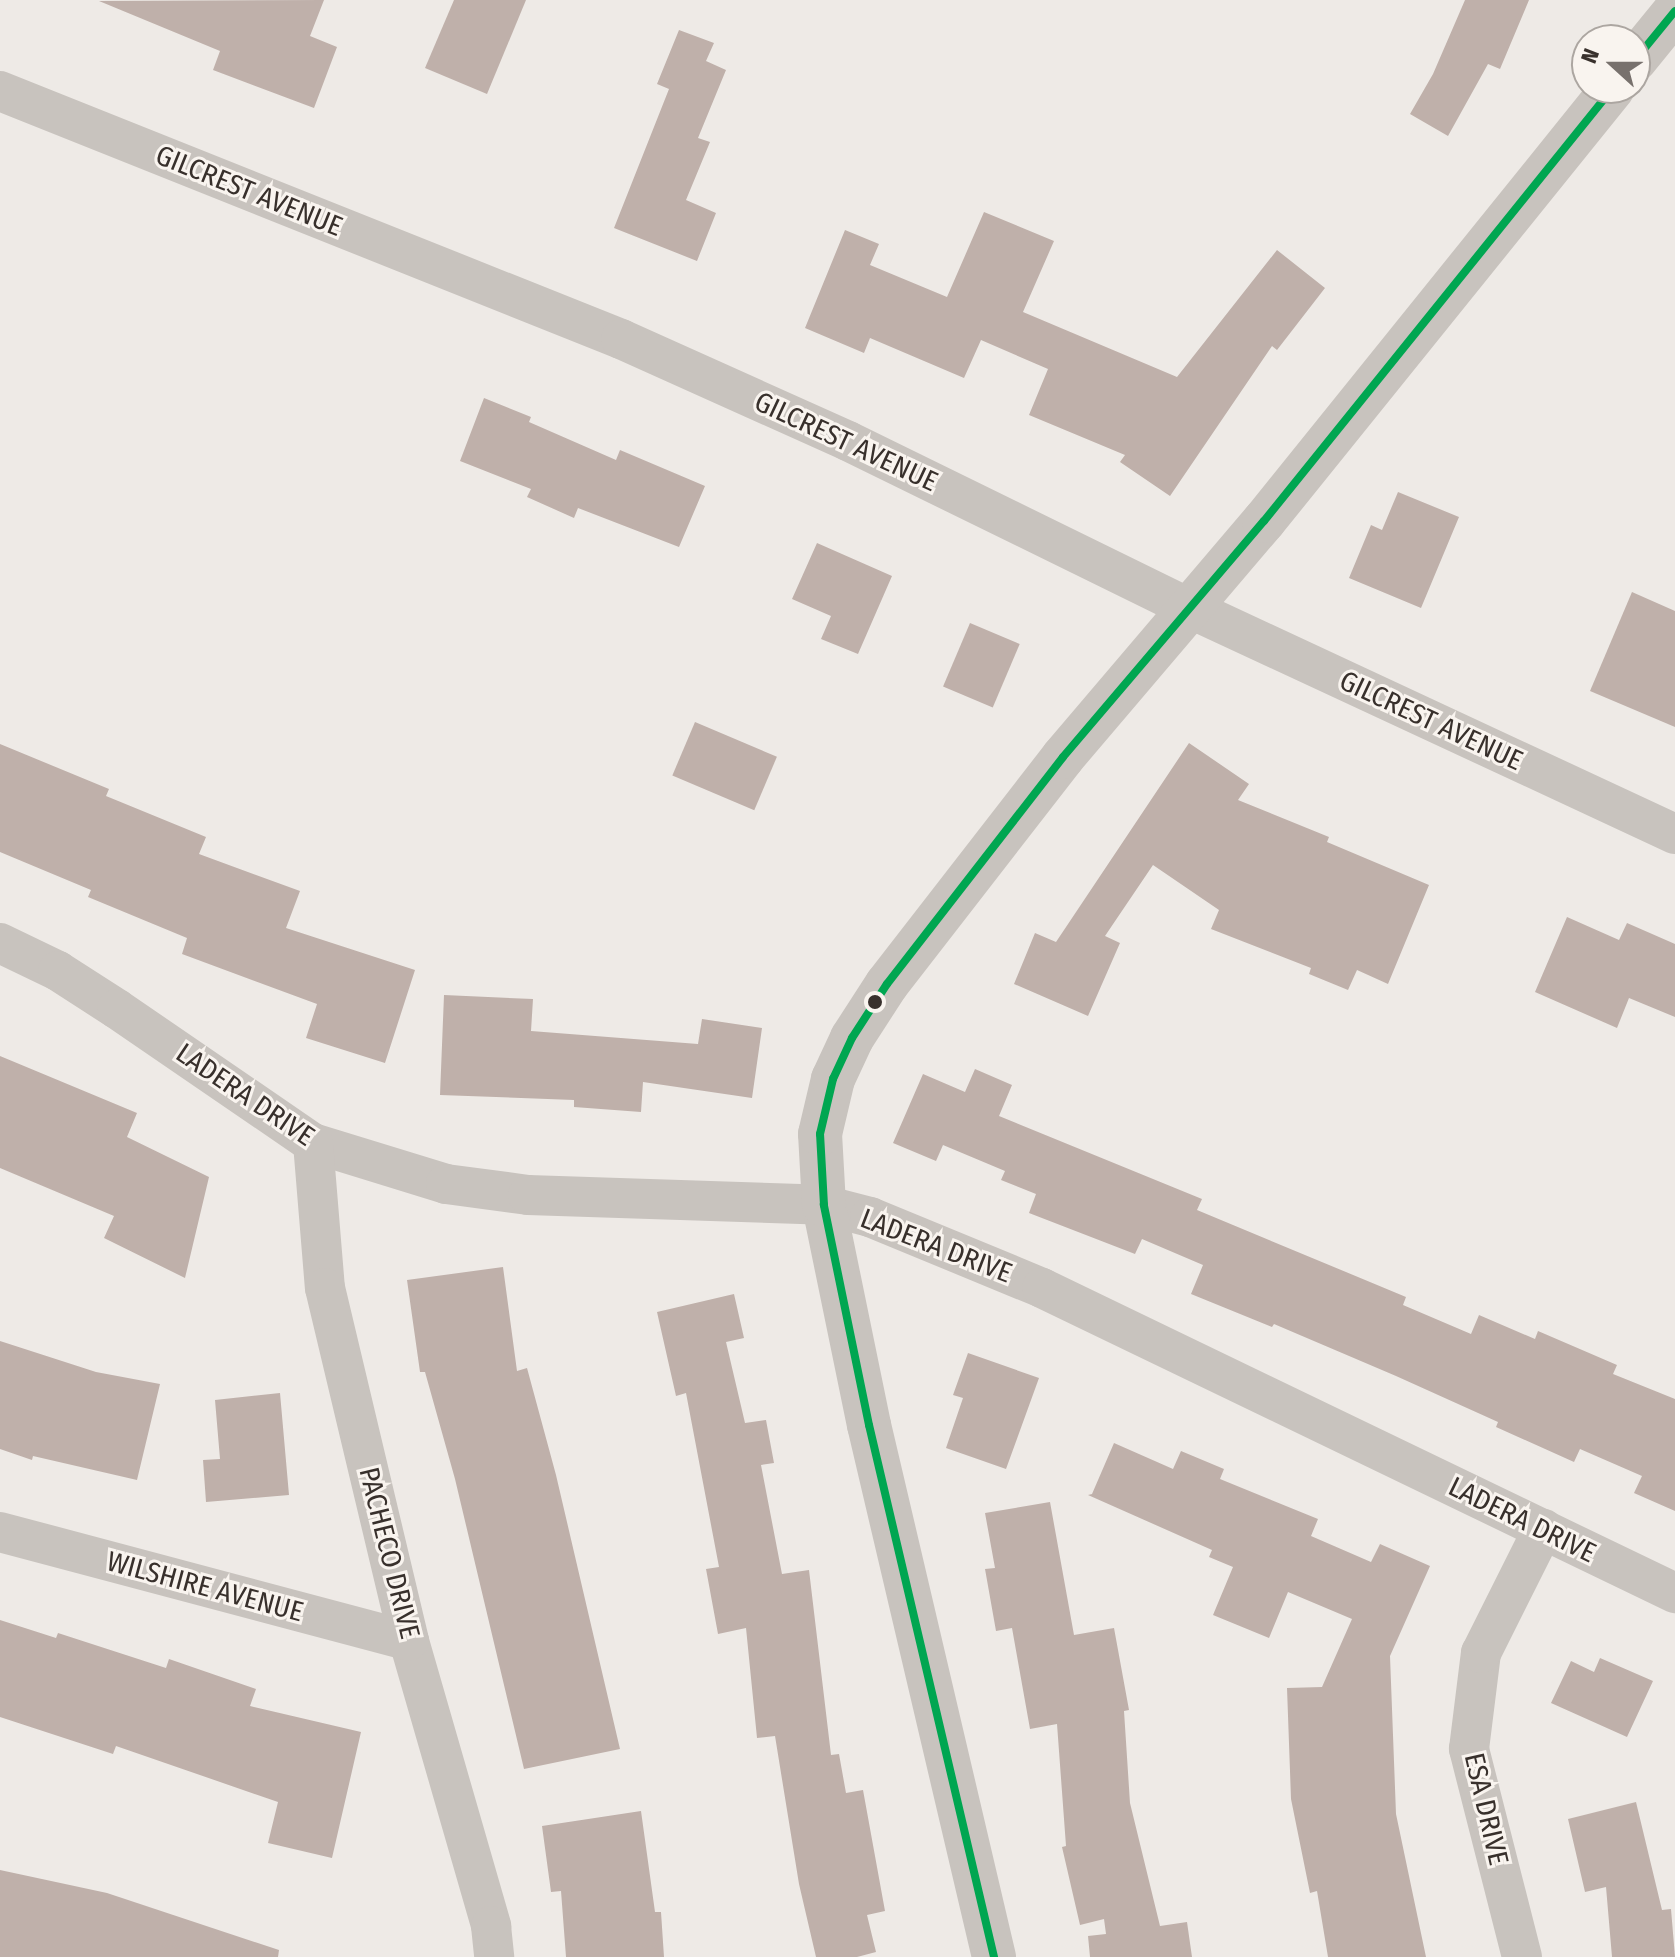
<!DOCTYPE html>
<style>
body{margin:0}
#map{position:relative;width:1675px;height:1957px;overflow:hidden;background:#eeeae6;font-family:"Fira Sans Condensed",sans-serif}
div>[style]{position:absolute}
.building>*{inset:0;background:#bfb0aa;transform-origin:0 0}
.minor>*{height:40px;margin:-20px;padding:0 20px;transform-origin:20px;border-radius:20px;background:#c8c3be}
.tertiary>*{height:44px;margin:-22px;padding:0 22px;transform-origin:22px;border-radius:22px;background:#c8c3be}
.bus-1>*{height:8px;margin:-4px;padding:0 4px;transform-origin:4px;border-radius:4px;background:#00a651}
.dots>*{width:22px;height:22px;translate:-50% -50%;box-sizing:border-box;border:4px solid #f9f4ef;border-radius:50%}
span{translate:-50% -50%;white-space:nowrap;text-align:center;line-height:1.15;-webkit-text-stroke:6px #f9f4ef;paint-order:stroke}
.street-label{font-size:28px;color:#38302c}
.north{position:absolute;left:1571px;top:24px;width:80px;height:80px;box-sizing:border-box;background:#f9f4ef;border:2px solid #aca6a1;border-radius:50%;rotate:291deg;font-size:22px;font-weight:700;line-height:32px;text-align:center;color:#38302c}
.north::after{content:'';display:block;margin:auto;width:28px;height:36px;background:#78716d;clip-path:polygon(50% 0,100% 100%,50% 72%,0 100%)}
</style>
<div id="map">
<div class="building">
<i style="clip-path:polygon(324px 0,310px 36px,337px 47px,314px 108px,213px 70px,220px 51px,99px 1px)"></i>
<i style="clip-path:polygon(454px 0,526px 0,487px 94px,425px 68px)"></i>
<i style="clip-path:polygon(1465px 0,1529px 0,1500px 69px,1488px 64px,1448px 136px,1410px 114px,1433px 74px)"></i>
<i style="clip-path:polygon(679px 30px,714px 43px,706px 61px,726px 70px,698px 138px,710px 142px,686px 200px,716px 213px,697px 261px,614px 228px,669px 89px,657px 84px)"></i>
<i style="clip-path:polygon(984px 212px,1054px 241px,1023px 312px,1177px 377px,1277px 250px,1325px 288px,1277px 350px,1272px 346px,1170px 496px,1120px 462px,1125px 455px,1029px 415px,1048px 369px,981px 340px,964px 378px,870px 338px,864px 353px,805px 328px,845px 230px,879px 244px,870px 265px,947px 297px)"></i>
<i style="clip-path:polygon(484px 398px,531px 417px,529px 422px,616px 460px,620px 450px,705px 486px,679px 547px,578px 508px,574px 518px,527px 497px,531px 489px,460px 461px)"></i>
<i style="clip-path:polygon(1398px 492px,1459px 517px,1421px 608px,1349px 578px,1371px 525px,1382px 530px)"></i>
<i style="clip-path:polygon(817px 543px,892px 576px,858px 654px,821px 639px,831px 616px,792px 599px)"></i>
<i style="clip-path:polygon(1632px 592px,1675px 611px,1675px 727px,1590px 691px)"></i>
<i style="left:970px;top:623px;width:54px;height:69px;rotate:23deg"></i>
<i style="left:695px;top:722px;width:89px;height:58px;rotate:23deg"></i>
<i style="clip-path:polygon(1189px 743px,1249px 784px,1238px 800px,1329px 837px,1327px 842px,1429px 885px,1388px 984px,1357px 970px,1348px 990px,1309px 974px,1311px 968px,1211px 929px,1219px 910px,1153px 865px,1105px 936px,1120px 943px,1088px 1016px,1014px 984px,1035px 933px,1056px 942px)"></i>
<i style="clip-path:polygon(0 744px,109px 789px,106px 796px,206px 837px,199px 854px,300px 891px,286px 928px,415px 970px,385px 1063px,306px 1038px,317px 1004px,182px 954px,187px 938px,88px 897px,91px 890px,0 852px)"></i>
<i style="clip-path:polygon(1567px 917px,1619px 940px,1627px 923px,1675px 944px,1675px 1017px,1629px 998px,1617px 1028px,1535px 992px)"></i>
<i style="clip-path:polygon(444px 995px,533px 999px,531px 1031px,698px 1044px,702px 1019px,762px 1028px,752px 1098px,643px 1082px,641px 1112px,574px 1107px,574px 1100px,440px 1095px)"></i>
<i style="clip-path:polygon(0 1056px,137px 1113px,127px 1137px,209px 1177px,185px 1278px,104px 1238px,114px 1216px,0 1168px)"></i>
<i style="clip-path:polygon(975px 1069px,1012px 1085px,999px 1116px,1202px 1199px,1197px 1210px,1406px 1297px,1403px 1305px,1471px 1334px,1479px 1315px,1535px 1339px,1538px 1331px,1617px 1365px,1613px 1374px,1675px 1399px,1675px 1511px,1634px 1493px,1642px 1476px,1580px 1449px,1574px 1462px,1496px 1427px,1498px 1422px,1396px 1376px,1274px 1324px,1272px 1327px,1191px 1294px,1203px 1265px,1142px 1239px,1135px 1254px,1029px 1213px,1036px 1194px,1001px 1180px,1005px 1171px,943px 1145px,936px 1161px,893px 1143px,923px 1074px,965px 1092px)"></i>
<i style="clip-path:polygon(503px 1267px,517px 1371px,527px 1368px,556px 1475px,620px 1749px,524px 1769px,455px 1479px,425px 1372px,420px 1372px,407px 1280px)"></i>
<i style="clip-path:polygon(734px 1294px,744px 1338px,726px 1342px,745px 1423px,766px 1420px,774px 1463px,761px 1465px,782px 1574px,809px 1570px,831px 1755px,839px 1754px,846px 1793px,863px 1790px,885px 1911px,867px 1915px,876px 1952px,857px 1957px,816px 1957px,799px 1884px,775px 1736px,757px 1738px,746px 1628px,718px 1634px,706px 1569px,719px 1567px,686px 1393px,676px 1396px,657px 1312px)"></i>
<i style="clip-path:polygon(0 1341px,96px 1372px,160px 1384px,137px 1480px,33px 1456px,32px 1460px,0 1449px)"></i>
<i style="clip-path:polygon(968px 1353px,1039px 1378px,1006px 1469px,946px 1448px,963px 1398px,953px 1395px)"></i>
<i style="clip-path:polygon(280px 1393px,289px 1495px,206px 1502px,203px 1460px,220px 1459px,215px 1400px)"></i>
<i style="clip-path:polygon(1114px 1443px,1173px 1469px,1181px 1451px,1224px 1469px,1220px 1479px,1318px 1519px,1311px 1536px,1371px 1562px,1380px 1544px,1430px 1566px,1390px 1656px,1396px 1814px,1426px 1957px,1328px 1957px,1317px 1891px,1310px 1893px,1291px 1799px,1287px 1688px,1322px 1687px,1352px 1619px,1288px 1592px,1269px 1638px,1213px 1615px,1233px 1567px,1209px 1557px,1212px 1550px,1088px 1495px,1092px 1494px)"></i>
<i style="clip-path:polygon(1050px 1502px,1074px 1635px,1114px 1628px,1129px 1710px,1124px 1711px,1130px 1803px,1160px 1926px,1187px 1922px,1192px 1957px,1090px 1957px,1088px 1936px,1106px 1934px,1104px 1919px,1080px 1925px,1062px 1847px,1066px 1846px,1057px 1724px,1030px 1729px,1012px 1628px,996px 1631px,985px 1569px,995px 1568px,985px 1513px)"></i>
<i style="clip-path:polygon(0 1620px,56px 1638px,58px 1633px,166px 1668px,169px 1659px,256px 1689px,250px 1706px,361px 1732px,332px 1858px,268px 1843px,278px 1802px,116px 1746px,113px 1754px,0 1717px)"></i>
<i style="clip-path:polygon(1600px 1658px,1653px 1681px,1627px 1737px,1551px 1703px,1571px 1661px,1594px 1672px)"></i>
<i style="clip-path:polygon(1636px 1802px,1662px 1910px,1671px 1909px,1675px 1957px,1612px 1957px,1606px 1887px,1585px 1892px,1568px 1819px)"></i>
<i style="clip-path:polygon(641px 1811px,655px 1912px,661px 1912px,664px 1957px,566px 1957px,561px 1891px,551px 1892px,542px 1826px)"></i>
<i style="clip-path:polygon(0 1870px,107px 1893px,279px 1950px,278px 1957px,0 1957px)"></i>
</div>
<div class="minor">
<i style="left:0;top:91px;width:669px;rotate:21.77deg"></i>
<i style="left:621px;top:339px;width:249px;rotate:24.2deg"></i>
<i style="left:848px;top:441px;width:380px;rotate:26.1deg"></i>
<i style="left:1189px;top:608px;width:536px;rotate:24.94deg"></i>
<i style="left:0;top:943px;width:64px;rotate:25.8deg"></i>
<i style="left:58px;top:971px;width:70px;rotate:32.8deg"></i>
<i style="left:117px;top:1009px;width:237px;rotate:34.4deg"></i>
<i style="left:313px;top:1143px;width:139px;rotate:17.1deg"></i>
<i style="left:446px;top:1184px;width:83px;rotate:7.6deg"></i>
<i style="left:528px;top:1195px;width:296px;rotate:1.9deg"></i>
<i style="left:824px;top:1205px;width:48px;rotate:14.6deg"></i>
<i style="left:870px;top:1217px;width:186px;rotate:22.4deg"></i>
<i style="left:1042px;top:1288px;width:703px;rotate:25.73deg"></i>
<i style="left:313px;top:1143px;width:145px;rotate:85.3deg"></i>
<i style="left:325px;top:1288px;width:363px;rotate:76.6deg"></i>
<i style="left:409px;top:1641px;width:297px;rotate:73.9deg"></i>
<i style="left:491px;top:1926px;width:31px;rotate:84deg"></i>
<i style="left:0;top:1532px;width:423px;rotate:14.9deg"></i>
<i style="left:1522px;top:1957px;width:215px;rotate:-104.3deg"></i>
<i style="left:1469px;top:1749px;width:97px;rotate:-82.9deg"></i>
<i style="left:1481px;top:1653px;width:139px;rotate:-63.4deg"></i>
</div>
<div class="tertiary">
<i style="left:1635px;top:60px;width:63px;rotate:-50.8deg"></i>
<i style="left:994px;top:1957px;width:546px;rotate:-103.22deg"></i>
<i style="left:869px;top:1425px;width:225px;rotate:-101.6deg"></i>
<i style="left:824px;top:1205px;width:71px;rotate:-93.2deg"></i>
<i style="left:820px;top:1134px;width:57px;rotate:-76.7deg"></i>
<i style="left:833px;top:1079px;width:45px;rotate:-65.1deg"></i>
<i style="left:852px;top:1038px;width:64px;rotate:-57.1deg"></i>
<i style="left:887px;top:984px;width:287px;rotate:-52.2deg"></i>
<i style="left:1063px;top:757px;width:310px;rotate:-49.6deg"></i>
<i style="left:1264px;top:521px;width:556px;rotate:-51.13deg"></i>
</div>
<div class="bus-1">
<i style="left:1635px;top:60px;width:63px;rotate:-50.8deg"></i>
<i style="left:994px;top:1957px;width:546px;rotate:-103.22deg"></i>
<i style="left:869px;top:1425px;width:225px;rotate:-101.6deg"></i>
<i style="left:824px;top:1205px;width:71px;rotate:-93.2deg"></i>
<i style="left:820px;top:1134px;width:57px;rotate:-76.7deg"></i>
<i style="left:833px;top:1079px;width:45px;rotate:-65.1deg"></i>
<i style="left:852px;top:1038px;width:64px;rotate:-57.1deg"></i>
<i style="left:887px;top:984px;width:287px;rotate:-52.2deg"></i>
<i style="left:1063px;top:757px;width:310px;rotate:-49.6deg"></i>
<i style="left:1264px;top:521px;width:556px;rotate:-51.13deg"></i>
</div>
<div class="dots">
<i style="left:875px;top:1002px;background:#38302c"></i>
</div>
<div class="street-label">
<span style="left:249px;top:191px;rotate:22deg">GILCREST AVENUE</span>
<span style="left:846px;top:442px;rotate:25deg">GILCREST AVENUE</span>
<span style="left:1431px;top:721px;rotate:25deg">GILCREST AVENUE</span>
<span style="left:245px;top:1095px;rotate:34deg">LADERA DRIVE</span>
<span style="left:936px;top:1246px;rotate:21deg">LADERA DRIVE</span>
<span style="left:1522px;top:1520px;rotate:26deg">LADERA DRIVE</span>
<span style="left:389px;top:1553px;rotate:76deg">PACHECO DRIVE</span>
<span style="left:205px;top:1587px;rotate:15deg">WILSHIRE AVENUE</span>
<span style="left:1486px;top:1809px;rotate:77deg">ESA DRIVE</span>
</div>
<div class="north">N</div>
</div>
